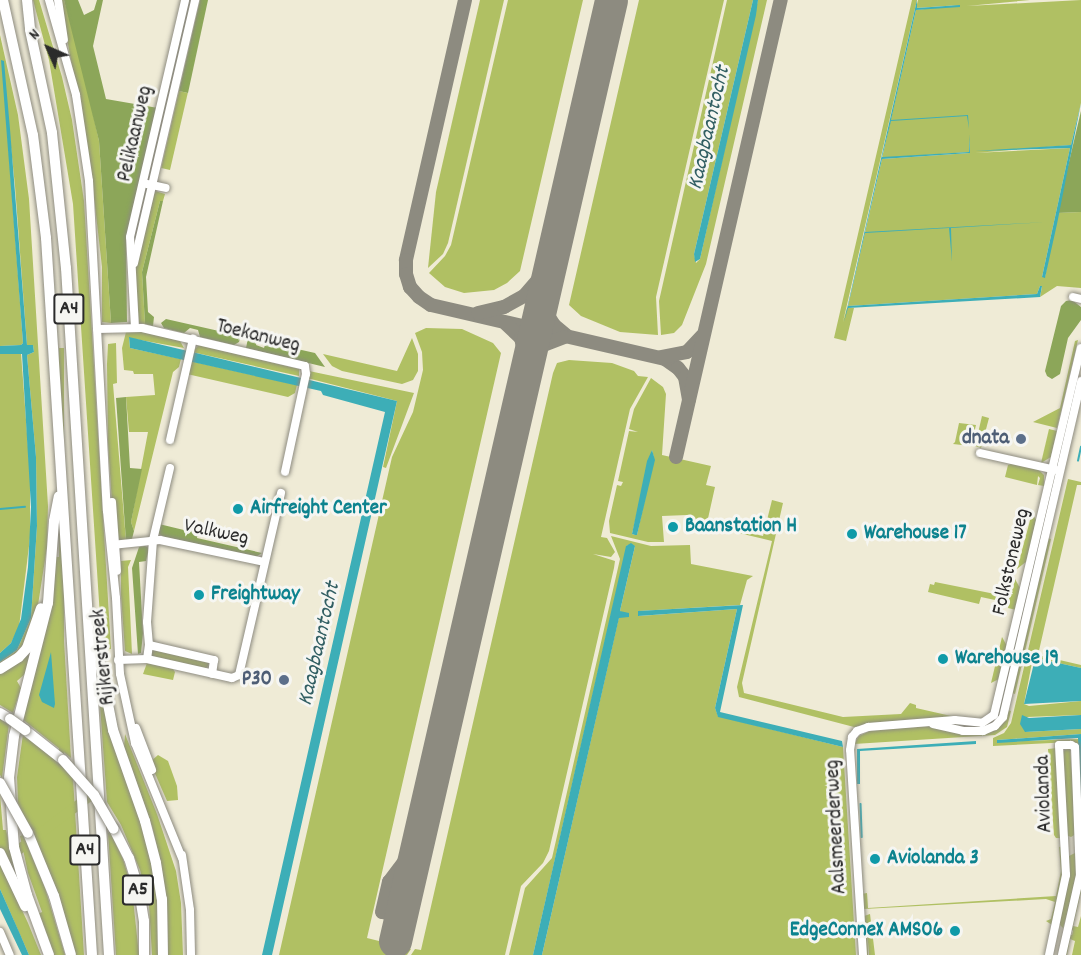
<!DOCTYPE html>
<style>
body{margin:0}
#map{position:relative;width:1081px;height:955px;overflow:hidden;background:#efebd6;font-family:Dekko,sans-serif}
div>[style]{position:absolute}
.green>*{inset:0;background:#b0c063;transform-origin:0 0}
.forest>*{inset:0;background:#8ca659}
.water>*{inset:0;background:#3daeb7}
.stream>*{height:1.5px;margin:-0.75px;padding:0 0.75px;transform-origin:0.75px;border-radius:0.75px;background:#3daeb7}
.taxiway>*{height:14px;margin:-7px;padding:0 7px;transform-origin:7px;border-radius:7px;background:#8d8b80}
.runway>*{height:33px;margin:-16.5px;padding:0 16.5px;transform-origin:16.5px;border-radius:16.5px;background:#8d8b80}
.roads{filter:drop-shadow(0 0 2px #8d8b80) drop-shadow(0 0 2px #8d8b80)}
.minor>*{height:8px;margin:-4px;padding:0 4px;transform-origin:4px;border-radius:4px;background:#fff}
.highway>*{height:10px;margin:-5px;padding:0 5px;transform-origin:5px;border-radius:5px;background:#fff}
.bridges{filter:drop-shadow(0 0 2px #8d8b80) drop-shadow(0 0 2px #8d8b80)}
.highway-bridge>*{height:10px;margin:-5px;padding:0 5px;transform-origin:5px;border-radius:5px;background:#fff}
.dots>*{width:16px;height:16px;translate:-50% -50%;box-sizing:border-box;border:3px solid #f6f6f2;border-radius:50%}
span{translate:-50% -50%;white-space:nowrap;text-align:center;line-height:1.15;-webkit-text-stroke:6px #f6f6f2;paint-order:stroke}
.shield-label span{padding:2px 4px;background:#f6f6f2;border:2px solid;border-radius:4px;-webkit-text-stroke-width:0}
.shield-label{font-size:20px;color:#2b2b2b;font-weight:700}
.street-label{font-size:21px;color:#2b2b2b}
.service-label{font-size:21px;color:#4e5e75;font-weight:700}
.right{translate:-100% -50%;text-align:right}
.culture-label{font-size:21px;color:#0d838f;font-weight:700}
.left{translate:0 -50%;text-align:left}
.water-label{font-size:22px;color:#325f63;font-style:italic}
.north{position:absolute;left:18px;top:18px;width:60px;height:60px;-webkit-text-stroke:4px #f6f6f2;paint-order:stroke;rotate:315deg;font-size:16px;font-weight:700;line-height:24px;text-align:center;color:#2b2b2b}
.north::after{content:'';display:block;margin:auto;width:21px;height:27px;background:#2b2b2b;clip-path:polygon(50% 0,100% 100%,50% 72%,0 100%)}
</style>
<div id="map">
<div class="green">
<i style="clip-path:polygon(33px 0,39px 0,62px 77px,72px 120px,84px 201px,111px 649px,102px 650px,101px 632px,73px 204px,49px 60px)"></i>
<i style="clip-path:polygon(60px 0,64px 0,78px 47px,99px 141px,111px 323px,102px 322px,102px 267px,91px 171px)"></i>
<i style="clip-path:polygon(480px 0,504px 0,448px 243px,443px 254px,428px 268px,436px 192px)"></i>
<i style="clip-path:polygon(508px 0,583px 0,520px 271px,507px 283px,494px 290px,464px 293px,445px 287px,429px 273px,445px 256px,451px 245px)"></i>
<i style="clip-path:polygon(639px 0,724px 0,656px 297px,658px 335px,620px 332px,581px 316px,569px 305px)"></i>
<i style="clip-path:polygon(727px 0,753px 0,694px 254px,696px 263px,700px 259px,758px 0,767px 0,706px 264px,682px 325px,674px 333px,661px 335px,659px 301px)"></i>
<i style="clip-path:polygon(912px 0,917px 0,843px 322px,847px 308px,854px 308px,846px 341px,834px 338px)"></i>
<i style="clip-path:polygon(918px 0,1030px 0,967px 6px,1081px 0,1081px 103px,1071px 145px,975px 153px,1070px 148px,1042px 277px,1045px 277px,1057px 213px,1081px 212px,1081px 288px,1057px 286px,1040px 297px,1042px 287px,1040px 286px,1037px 294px,848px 306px,882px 159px,970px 153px,969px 140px,969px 152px,882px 158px,916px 10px,960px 5px,916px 8px)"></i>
<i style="clip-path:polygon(0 35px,18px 115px,29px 199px,48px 506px,47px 547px,38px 605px,26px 647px,0 667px,0 662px,17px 650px,31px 618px,37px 526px,36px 457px,27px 355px,34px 352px,33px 345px,27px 345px,15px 186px,2px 60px,23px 343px,21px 345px,0 346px)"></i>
<i style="left:179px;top:91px;width:9px;height:79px;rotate:13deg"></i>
<i style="clip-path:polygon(155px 191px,165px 194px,163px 201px,160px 201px,142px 272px,145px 324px,139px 323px,135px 272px)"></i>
<i style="clip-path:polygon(426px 328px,462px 329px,493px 343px,501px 353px,367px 938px,411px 949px,407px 955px,279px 955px,392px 457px,413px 412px,423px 370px,422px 352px,415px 333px)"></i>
<i style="clip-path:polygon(141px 331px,180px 341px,184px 348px,129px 338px,130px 348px,181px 359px,179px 367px,173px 372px,134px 531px,131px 522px,148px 432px,129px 432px,126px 397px,155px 395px,153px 374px,134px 374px,133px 371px,124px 370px,122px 348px,126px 332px)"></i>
<i style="clip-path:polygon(412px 338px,418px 354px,418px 371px,413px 380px,402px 384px,342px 371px,332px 366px,323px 354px,397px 371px)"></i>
<i style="clip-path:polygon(1078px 340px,1057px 428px,1033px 422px,1060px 408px,1075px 341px)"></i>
<i style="clip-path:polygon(116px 343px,117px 383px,113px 384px,126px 541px,117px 540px,114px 533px,108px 443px,107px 364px,108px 344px)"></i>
<i style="clip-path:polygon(199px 345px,299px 369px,299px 376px,192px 352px)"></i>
<i style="left:59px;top:348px;width:5px;height:430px"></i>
<i style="clip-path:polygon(21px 353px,30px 474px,30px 538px,19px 627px,11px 643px,0 653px,0 354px)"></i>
<i style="clip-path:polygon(569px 360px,612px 363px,634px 371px,638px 376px,648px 377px,630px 409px,601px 537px,607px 538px,615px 552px,611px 557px,593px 554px,615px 561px,614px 568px,549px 851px,543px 863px,521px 886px,505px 955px,411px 955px,415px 949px,421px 950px,553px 373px,557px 363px)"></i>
<i style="clip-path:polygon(190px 361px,297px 385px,295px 393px,288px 397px,187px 374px)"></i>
<i style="clip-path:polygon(309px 371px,414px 393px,386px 468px,383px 467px,397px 401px,307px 378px)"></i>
<i style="clip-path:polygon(evenodd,651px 378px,663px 387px,666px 394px,662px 455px,711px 466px,706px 485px,715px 487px,707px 523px,763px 536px,772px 500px,783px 503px,742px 683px,744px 693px,843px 717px,901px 714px,910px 703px,916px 705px,916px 708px,951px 716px,952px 719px,854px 727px,739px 697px,737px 687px,772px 541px,688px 521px,687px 515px,662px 516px,664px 542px,648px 542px,610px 533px,609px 521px,617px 485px,621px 486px,623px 482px,618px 481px,629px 431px,638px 432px,629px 429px,634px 409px,651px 378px,652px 450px,654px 458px,637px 535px,635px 535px,632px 534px,652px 450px)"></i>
<i style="clip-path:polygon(982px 416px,989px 418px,981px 448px,975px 446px)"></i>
<i style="clip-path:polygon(959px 423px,976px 425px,971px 446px,953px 444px,955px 442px)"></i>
<i style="clip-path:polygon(1049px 429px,1057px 431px,1051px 457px,1041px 463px)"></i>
<i style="clip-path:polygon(1014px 463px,1038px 469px,1044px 475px,1044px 486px,1038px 485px,1040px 478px,1038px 476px,1037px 485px,1005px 477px,1008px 465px)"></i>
<i style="clip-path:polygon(1068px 479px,1081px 482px,1081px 485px,1077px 485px,1038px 655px,1081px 665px,1081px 668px,1040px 659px,1034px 652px,1024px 704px,1029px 706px,1081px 701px,1081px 715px,1027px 717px,1025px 732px,1081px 729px,1081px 734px,997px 740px,997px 742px,1079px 739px,1081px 820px,1072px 742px,993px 746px,993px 738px,1004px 733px,1011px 723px)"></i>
<i style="clip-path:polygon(1032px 513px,1036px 520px,1027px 561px,1017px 569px)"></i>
<i style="clip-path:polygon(611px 536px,651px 546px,690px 545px,691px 564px,753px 576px,747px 580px,740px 605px,639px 611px,639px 616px,737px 609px,715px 708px,718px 716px,843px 747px,856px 955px,542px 955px,619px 617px,628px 617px,620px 611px,635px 546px,627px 545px,533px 955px,509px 955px,525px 888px,552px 858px,620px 559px)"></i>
<i style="clip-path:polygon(1047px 538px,1051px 539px,1015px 694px,1012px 693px)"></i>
<i style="clip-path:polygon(56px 557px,59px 557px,71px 758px,21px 718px)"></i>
<i style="clip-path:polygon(131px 560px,128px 567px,132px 654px,125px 651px,121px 595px,121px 561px)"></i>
<i style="clip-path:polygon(1015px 579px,1020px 588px,1016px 610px,1008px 608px,1009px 603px,981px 597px,979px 604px,928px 592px,930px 584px,934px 585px,935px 582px,1010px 597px)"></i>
<i style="clip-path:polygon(1002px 637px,1007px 646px,999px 679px,991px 683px)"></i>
<i style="clip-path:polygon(34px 646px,26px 673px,17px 681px,21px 688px,13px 713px,0 705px,0 670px)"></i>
<i style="clip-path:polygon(153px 648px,209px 661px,208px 666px,205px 669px,151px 656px)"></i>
<i style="clip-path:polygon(147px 663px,173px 669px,175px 672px,173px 680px,143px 674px)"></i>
<i style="clip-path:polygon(99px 692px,143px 826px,158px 898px,160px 955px,152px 955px,149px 905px,140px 870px,121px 825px,107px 802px)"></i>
<i style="clip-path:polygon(1008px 710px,1011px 711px,1007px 727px,995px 735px,854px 744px,859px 736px,872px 730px,931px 726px,987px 732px)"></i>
<i style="clip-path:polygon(0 718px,9px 724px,2px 778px,0 775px)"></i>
<i style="clip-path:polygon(23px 734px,57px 761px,73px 778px,84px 955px,75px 955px,57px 890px,18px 803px,17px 777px)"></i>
<i style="clip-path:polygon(125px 734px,157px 814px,176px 871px,181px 903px,183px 955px,168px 955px,167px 902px,161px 864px,152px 826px,124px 747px)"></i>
<i style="clip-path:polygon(1057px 748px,1061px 838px,1056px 838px,1054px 835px,1048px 749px)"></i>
<i style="clip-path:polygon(1070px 748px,1076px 834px,1071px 837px,1066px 835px,1063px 751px)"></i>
<i style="clip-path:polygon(158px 755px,168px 761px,177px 786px,178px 800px,167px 801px,150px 762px)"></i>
<i style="left:87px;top:792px;width:10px;height:163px;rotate:53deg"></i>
<i style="clip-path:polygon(0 794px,3px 830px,6px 830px,21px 894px,0 849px)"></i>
<i style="clip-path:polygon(110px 832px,123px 859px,132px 889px,139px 955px,116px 955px,108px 833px)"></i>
<i style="clip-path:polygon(23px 835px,45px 888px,65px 955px,54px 955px,38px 914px,42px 912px,28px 873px,20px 836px)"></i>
<i style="clip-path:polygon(1081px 843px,1081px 892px,1073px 926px,1078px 927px,1081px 916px,1081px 955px,1072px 955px,1075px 941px,1070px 939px,1067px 955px,1063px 955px,1069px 935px,1072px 935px,1073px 931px,1071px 929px)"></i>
<i style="clip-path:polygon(1064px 846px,1065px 872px,1052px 925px,1046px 921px,1051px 919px,1055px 902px,1046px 899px,864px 909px,861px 894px,867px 893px,868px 908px,1056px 896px,1061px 871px,1059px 847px)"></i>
<i style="clip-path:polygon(1075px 853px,1078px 875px,1063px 928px,1058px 923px,1069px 856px)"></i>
<i style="clip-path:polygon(0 863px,28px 923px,41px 955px,29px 955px,0 889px)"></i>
<i style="clip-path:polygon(870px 914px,875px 955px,869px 955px,867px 929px,868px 955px,865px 955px,864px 916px)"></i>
</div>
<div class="forest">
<i style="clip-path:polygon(64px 0,78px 0,84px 15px,94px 10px,97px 0,103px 0,93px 46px,106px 99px,158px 108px,126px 240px,127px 322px,111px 323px,99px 141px)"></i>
<i style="clip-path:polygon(200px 0,208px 0,188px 93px,179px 91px)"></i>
<i style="clip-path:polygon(1081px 111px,1081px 212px,1057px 213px)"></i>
<i style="clip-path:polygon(160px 201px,163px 201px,146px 277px,148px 312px,154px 317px,153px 326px,145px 324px,142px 272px)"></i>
<i style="clip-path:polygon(1072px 300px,1081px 307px,1081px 320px,1068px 338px,1060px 374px,1052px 379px,1047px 376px,1045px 371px,1061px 306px,1066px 301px)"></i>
<i style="clip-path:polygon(166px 319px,241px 336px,239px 342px,234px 345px,200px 337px,198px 330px,190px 328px,184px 333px,164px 328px,161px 323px)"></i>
<i style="clip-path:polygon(248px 338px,257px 340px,256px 345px,264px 348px,266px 342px,315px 353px,325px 367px,246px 348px)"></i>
<i style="clip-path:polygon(126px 397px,130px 468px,142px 469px,131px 522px,134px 531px,132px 539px,126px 541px,116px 398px)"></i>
<i style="clip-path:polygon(159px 524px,188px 531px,189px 526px,208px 530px,198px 531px,197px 538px,262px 553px,256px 557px,164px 537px,159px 534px)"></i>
<i style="clip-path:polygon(145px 546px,149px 548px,146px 561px,139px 562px,143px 633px,141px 653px,138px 654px,132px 568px,139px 547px)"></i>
</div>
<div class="water">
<i style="clip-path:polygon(753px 0,758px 0,756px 15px,700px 259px,695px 262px,694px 254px)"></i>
<i style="clip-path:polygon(917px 0,917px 8px,960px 5px,960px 7px,916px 10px,891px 120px,968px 115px,969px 129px,967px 116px,891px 121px,882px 157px,969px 152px,969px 134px,970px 153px,882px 159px,865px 232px,1046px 222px,951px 228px,952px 262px,949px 228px,865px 233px,848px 306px,1037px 294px,1040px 286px,1042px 286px,1040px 297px,848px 308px,844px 322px)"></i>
<i style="clip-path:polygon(1px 60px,4px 61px,10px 129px,27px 345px,33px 345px,34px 352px,27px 355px,36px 457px,37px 526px,31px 618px,17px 650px,0 662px,0 653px,11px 643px,21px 619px,28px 567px,31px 507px,22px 354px,0 354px,0 346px,21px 345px,23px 343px)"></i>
<i style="clip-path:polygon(1081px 103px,1057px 224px,1045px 278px,1042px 277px,1070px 148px,975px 151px,1071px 145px)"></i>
<i style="clip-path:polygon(129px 337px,397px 401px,272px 955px,262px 955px,385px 412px,323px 395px,321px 391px,130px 348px)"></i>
<i style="clip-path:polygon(652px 450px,655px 460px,637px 535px,635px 535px,632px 534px,647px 461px)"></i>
<i style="clip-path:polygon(631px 543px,635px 546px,620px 611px,629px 613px,629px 617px,619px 618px,542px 955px,533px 955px,626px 546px)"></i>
<i style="clip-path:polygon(743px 605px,720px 712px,842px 741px,843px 747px,718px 717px,715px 708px,737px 609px,638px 616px,638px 611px)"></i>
<i style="clip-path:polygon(51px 652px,55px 704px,54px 708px,42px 702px,39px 695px)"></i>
<i style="clip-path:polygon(1033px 652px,1040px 659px,1081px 668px,1081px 701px,1024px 704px,1035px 659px)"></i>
<i style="clip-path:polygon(1022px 715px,1029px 718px,1081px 715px,1081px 729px,1025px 732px,1020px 724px)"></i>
<i style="clip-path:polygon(1081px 734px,1081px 820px,1078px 738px,997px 743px,997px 740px)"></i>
<i style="clip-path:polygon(976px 741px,976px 744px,860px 751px,860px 784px,857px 784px,857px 749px)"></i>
<i style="clip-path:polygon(0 889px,20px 934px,29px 955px,22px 955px,0 909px)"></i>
</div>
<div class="stream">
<i style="left:1078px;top:461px;width:14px;rotate:-78deg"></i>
<i style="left:0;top:509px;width:25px;rotate:-5deg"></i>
<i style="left:861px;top:804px;width:33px;rotate:88deg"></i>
</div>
<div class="taxiway">
<i style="left:465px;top:0;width:267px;rotate:102.8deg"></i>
<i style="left:406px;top:260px;width:14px;rotate:90deg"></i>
<i style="left:406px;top:274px;width:14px;rotate:73deg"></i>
<i style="left:410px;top:287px;width:13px;rotate:48deg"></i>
<i style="left:419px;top:297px;width:14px;rotate:34deg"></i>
<i style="left:431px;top:305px;width:240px;rotate:13deg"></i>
<i style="left:665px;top:359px;width:16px;rotate:35deg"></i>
<i style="left:678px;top:368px;width:11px;rotate:52deg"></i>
<i style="left:685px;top:377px;width:23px;rotate:80deg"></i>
<i style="left:546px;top:284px;width:30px;rotate:88deg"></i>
<i style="left:547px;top:314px;width:13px;rotate:58deg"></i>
<i style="left:554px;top:325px;width:16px;rotate:40deg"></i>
<i style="left:478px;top:313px;width:27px;rotate:-13deg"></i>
<i style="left:504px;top:307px;width:23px;rotate:-29deg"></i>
<i style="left:524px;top:296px;width:28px;rotate:-49deg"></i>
<i style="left:542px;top:275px;width:27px;rotate:-66deg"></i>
<i style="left:506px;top:324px;width:21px;rotate:43deg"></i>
<i style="left:521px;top:338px;width:28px;rotate:77deg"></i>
<i style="left:661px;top:357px;width:26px;rotate:-11deg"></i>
<i style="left:687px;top:352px;width:22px;rotate:-47deg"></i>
<i style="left:527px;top:365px;width:24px;rotate:-54deg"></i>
<i style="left:541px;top:346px;width:25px;rotate:-21deg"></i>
<i style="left:676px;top:457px;width:469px;rotate:-77.1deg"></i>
<i style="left:400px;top:916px;width:18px;rotate:-167deg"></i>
<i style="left:382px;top:912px;width:31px;rotate:-77deg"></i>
<i style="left:389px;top:882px;width:40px;rotate:-53deg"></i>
<i style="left:413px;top:850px;width:12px;rotate:-66deg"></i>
</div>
<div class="runway">
<i style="left:395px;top:941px;width:965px;rotate:-77.07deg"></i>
</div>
<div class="roads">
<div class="minor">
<i style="left:49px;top:0;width:99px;rotate:74.1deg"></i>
<i style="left:76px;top:95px;width:87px;rotate:81.4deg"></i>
<i style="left:89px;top:181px;width:330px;rotate:86.9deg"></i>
<i style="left:107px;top:511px;width:87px;rotate:84.1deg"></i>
<i style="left:116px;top:598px;width:76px;rotate:87deg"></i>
<i style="left:120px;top:674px;width:71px;rotate:77.7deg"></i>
<i style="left:135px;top:743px;width:124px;rotate:67.8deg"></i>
<i style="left:58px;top:0;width:40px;rotate:81.5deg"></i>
<i style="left:147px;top:184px;width:19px;rotate:12deg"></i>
<i style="left:134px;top:263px;width:270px;rotate:-76.9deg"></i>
<i style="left:1073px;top:297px;width:8px;rotate:14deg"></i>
<i style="left:135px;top:328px;width:91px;rotate:-93.1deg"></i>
<i style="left:130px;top:237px;width:243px;rotate:-76.9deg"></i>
<i style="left:97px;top:329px;width:45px;rotate:-1.3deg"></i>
<i style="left:142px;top:328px;width:167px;rotate:13.1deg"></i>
<i style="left:305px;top:366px;width:8px;rotate:83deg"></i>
<i style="left:306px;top:374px;width:100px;rotate:102.1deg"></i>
<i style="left:170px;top:440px;width:104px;rotate:-77.2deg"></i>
<i style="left:980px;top:453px;width:78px;rotate:12.6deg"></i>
<i style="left:112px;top:502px;width:69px;rotate:85.9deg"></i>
<i style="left:112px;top:545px;width:48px;rotate:-5.9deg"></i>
<i style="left:160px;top:540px;width:106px;rotate:11.9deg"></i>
<i style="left:149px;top:645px;width:23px;rotate:-95deg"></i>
<i style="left:147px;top:622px;width:82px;rotate:-85.8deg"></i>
<i style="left:153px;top:540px;width:74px;rotate:-76.7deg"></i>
<i style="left:147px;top:659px;width:14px;rotate:-82deg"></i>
<i style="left:149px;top:645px;width:67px;rotate:13deg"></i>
<i style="left:214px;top:660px;width:14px;rotate:98deg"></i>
<i style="left:118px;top:660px;width:29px;rotate:-2deg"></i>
<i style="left:147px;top:659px;width:87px;rotate:12.6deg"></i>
<i style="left:232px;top:678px;width:8px;rotate:-23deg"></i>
<i style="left:239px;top:675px;width:187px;rotate:-77deg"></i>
<i style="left:933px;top:724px;width:31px;rotate:13deg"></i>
<i style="left:963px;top:731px;width:20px"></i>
<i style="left:983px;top:731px;width:13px;rotate:-23deg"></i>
<i style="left:995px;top:726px;width:12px;rotate:-48deg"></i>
<i style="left:1003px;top:717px;width:345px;rotate:-76.9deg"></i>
<i style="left:136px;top:728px;width:45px;rotate:69.1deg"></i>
<i style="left:182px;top:855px;width:56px;rotate:81.7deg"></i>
<i style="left:190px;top:910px;width:45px;rotate:88.7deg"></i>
<i style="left:0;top:932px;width:25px;rotate:67deg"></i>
<i style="left:863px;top:955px;width:205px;rotate:-93.6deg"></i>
<i style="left:850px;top:750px;width:13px;rotate:-81deg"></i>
<i style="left:852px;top:737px;width:8px;rotate:-50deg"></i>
<i style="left:857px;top:731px;width:12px;rotate:-20deg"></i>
<i style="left:868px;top:727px;width:87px;rotate:-4.6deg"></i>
<i style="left:955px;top:720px;width:27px;rotate:6deg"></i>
<i style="left:982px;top:723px;width:14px;rotate:-34deg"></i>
<i style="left:994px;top:715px;width:377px;rotate:-76.7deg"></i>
<i style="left:1049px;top:955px;width:82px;rotate:-78deg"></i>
<i style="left:1066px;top:875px;width:130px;rotate:-93.1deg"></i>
<i style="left:1059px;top:745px;width:12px"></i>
<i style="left:1071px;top:745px;width:4px;rotate:27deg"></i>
<i style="left:1075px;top:747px;width:128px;rotate:87.8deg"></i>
<i style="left:1080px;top:875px;width:82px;rotate:102.7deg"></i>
</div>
<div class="highway">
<i style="left:3px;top:0;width:138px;rotate:77.5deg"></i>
<i style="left:33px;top:135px;width:104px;rotate:82.8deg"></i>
<i style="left:46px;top:238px;width:718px;rotate:86.33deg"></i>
<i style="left:27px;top:0;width:30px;rotate:84deg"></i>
<i style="left:30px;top:30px;width:105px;rotate:77.9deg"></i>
<i style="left:52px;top:133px;width:136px;rotate:84.1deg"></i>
<i style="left:66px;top:268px;width:688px;rotate:86.42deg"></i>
<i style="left:95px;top:638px;width:94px;rotate:78.9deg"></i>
<i style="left:113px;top:730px;width:96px;rotate:70.6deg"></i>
<i style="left:145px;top:821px;width:43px;rotate:75.3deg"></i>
<i style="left:156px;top:863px;width:36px;rotate:81deg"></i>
<i style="left:162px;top:899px;width:56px;rotate:89deg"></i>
<i style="left:0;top:669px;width:22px;rotate:-32deg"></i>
<i style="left:19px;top:657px;width:12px;rotate:-48deg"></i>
<i style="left:27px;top:648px;width:42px;rotate:-70.7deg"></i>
<i style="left:0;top:713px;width:12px;rotate:31deg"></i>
<i style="left:25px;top:730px;width:48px;rotate:38.3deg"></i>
<i style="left:114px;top:829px;width:33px;rotate:63deg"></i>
<i style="left:129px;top:858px;width:34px;rotate:73deg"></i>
<i style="left:139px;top:890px;width:31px;rotate:81deg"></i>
<i style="left:144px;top:921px;width:34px;rotate:90deg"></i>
<i style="left:28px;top:833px;width:68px;rotate:67.6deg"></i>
<i style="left:54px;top:896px;width:61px;rotate:73.9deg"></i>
<i style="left:0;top:853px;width:59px;rotate:64.7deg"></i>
<i style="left:49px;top:955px;width:64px;rotate:-110.1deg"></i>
<i style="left:27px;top:895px;width:50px;rotate:-105.2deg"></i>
<i style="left:14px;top:847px;width:69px;rotate:-94.1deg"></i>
<i style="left:9px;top:778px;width:42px;rotate:-83.2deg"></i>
<i style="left:14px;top:736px;width:137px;rotate:-75.7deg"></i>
<i style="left:48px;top:603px;width:82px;rotate:-85.8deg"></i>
<i style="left:54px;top:521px;width:25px;rotate:-79deg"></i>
</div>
</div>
<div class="bridges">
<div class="highway-bridge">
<i style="left:10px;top:719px;width:19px;rotate:36deg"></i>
<i style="left:63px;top:760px;width:47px;rotate:48.5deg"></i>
<i style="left:94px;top:795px;width:39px;rotate:60deg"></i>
<i style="left:0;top:783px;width:57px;rotate:60.8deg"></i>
</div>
</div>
<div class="dots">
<i style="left:1021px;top:439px;background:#5c6f8a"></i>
<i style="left:238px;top:509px;background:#0f9aa8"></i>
<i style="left:673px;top:527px;background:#0f9aa8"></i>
<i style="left:852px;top:534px;background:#0f9aa8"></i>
<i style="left:199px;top:595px;background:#0f9aa8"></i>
<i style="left:943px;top:659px;background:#0f9aa8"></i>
<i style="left:284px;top:680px;background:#5c6f8a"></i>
<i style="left:875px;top:859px;background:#0f9aa8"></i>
<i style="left:955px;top:931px;background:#0f9aa8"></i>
</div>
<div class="shield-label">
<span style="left:69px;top:309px">A4</span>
<span style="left:85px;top:850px">A4</span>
<span style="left:138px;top:890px">A5</span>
</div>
<div class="street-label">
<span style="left:136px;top:134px;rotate:-77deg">Pelikaanweg</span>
<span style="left:258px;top:337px;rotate:14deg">Toekanweg</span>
<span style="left:216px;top:533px;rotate:12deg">Valkweg</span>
<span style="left:1012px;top:562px;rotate:-77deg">Folkstoneweg</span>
<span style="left:104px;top:657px;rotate:-96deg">Rijkerstreek</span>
<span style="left:1045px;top:794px;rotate:-92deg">Aviolanda</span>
<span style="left:837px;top:827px;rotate:-93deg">Aalsmeerderweg</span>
</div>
<div class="service-label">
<span class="right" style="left:1009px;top:439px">dnata</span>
<span class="right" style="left:272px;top:680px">P30</span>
</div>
<div class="culture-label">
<span class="left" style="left:250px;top:509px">Airfreight Center</span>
<span class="left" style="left:685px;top:527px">Baanstation H</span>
<span class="left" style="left:864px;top:534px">Warehouse 17</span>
<span class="left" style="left:211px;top:595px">Freightway</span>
<span class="left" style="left:955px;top:659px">Warehouse 19</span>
<span class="left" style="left:887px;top:859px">Aviolanda 3</span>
<span class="right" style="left:943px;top:931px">EdgeConneX AMS06</span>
</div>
<div class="water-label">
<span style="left:710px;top:128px;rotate:-77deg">Kaagbaantocht</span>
<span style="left:320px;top:644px;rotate:-77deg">Kaagbaantocht</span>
</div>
<div class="north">N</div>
</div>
